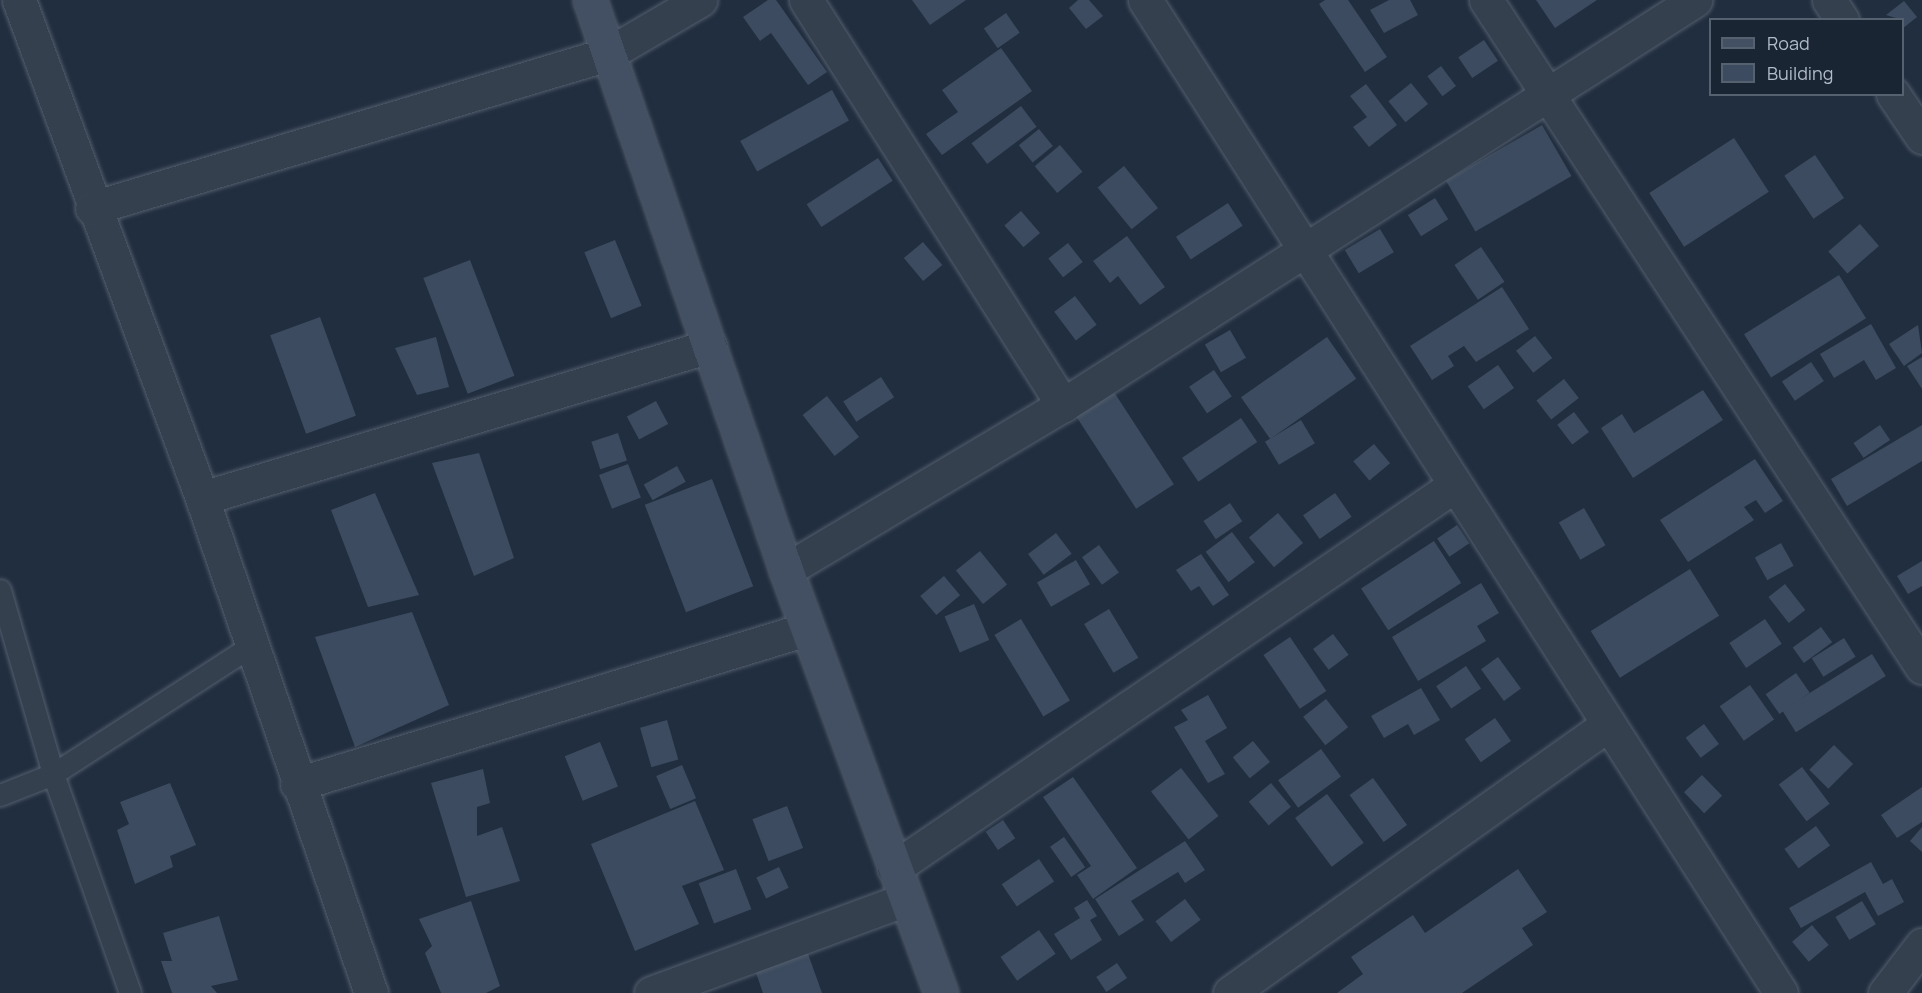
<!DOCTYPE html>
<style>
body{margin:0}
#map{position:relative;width:1922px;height:993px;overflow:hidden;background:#212e3f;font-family:Manrope,sans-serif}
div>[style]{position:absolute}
.building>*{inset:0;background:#3c4b5f;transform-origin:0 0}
.roads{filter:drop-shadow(0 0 2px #535e6d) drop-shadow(0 0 2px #535e6d)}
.lane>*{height:21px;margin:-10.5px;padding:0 10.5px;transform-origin:10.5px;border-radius:10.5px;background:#35404f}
.street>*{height:33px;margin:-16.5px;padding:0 16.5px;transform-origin:16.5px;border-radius:16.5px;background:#35404f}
.secondary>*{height:33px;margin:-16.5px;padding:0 16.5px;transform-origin:16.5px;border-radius:16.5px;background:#434f62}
span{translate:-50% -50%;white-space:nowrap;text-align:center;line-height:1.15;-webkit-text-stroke:6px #1a2534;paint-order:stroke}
.legend{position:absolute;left:1709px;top:18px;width:195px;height:78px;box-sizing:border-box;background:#1a2534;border:2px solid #566170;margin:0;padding:8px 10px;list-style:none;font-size:18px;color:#b1bbca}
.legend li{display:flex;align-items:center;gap:12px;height:30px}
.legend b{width:30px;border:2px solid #566170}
</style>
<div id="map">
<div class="building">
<i style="clip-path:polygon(768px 0,776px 0,827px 72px,808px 85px,771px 33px,760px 41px,743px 17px)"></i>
<i style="clip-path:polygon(912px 0,966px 0,930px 25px)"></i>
<i style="clip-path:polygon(1078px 0,1089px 0,1103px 16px,1086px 29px,1069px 8px)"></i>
<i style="clip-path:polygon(1325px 0,1348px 0,1387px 57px,1365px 72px,1319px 4px)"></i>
<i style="clip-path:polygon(1389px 0,1410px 0,1418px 15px,1384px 33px,1370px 10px)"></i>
<i style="clip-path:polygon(1536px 0,1597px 0,1555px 28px)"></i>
<i style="clip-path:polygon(1904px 1px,1917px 17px,1902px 29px,1902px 20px,1886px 15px)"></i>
<i style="left:1006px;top:13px;width:24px;height:27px;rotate:55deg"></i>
<i style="left:1484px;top:40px;width:25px;height:31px;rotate:56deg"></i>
<i style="clip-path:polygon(1001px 48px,1032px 91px,942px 155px,926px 134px,958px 112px,942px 90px)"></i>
<i style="left:1441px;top:66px;width:25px;height:17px;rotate:53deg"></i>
<i style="left:1411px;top:83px;width:27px;height:29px;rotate:51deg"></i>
<i style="clip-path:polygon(1366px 84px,1397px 125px,1369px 147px,1353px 127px,1367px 117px,1350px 96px)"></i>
<i style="left:832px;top:90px;width:35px;height:105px;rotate:61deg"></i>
<i style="left:1021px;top:106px;width:26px;height:62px;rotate:53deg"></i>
<i style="left:1542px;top:125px;width:59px;height:111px;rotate:60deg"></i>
<i style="left:1039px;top:129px;width:22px;height:26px;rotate:51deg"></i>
<i style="left:1734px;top:138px;width:64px;height:101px;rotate:57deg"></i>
<i style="left:1060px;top:145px;width:35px;height:33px;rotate:50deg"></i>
<i style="left:1815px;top:155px;width:52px;height:37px;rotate:56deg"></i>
<i style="left:878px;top:158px;width:27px;height:85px;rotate:57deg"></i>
<i style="left:1124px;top:166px;width:54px;height:34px;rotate:51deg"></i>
<i style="left:1435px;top:198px;width:25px;height:32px;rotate:58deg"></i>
<i style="left:1228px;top:203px;width:27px;height:62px;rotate:57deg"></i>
<i style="left:1021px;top:211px;width:29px;height:22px;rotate:49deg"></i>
<i style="left:1860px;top:224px;width:29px;height:42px;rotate:49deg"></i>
<i style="left:1380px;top:229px;width:27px;height:41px;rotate:59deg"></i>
<i style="clip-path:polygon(1127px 236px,1165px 287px,1140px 305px,1118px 276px,1110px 283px,1093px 261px)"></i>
<i style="left:615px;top:240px;width:71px;height:33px;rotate:68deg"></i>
<i style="left:923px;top:242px;width:30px;height:25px;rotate:50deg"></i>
<i style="left:1068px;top:243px;width:24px;height:25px;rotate:52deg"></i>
<i style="left:1481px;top:247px;width:42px;height:32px;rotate:56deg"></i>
<i style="left:470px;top:260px;width:124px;height:50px;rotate:69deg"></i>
<i style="left:1839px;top:275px;width:51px;height:112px;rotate:58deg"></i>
<i style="clip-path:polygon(1502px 287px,1529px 329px,1476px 362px,1464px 346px,1448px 356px,1454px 366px,1432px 380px,1410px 346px)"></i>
<i style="left:1075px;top:296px;width:36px;height:26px;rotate:53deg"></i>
<i style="left:320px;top:317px;width:105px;height:53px;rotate:70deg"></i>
<i style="clip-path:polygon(1871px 324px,1896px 368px,1876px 380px,1864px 360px,1834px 378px,1820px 354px)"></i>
<i style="clip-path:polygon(1918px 325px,1922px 353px,1904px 366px,1889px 344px)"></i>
<i style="left:1230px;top:330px;width:32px;height:29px;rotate:60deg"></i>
<i style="left:1535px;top:336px;width:28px;height:24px;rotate:52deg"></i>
<i style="clip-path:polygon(436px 337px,449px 387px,417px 395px,395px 348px)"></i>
<i style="left:1327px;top:337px;width:51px;height:105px;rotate:55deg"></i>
<i style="clip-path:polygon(1922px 357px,1922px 389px,1907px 366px)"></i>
<i style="left:1811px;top:362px;width:23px;height:35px;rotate:56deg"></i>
<i style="left:1498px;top:365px;width:28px;height:37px;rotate:55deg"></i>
<i style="left:1214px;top:370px;width:32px;height:30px;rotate:56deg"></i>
<i style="left:881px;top:377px;width:24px;height:45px;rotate:57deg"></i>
<i style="left:1564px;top:379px;width:24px;height:35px;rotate:52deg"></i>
<i style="clip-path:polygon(1703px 390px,1723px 420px,1633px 478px,1601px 428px,1622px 414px,1634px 433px)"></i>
<i style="left:1114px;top:392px;width:110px;height:45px;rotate:57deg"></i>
<i style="left:827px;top:396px;width:52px;height:31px;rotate:52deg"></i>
<i style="left:656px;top:401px;width:26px;height:33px;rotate:62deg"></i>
<i style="left:1574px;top:412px;width:25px;height:21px;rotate:53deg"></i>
<i style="left:1241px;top:418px;width:29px;height:71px;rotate:56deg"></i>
<i style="left:1301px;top:420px;width:27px;height:42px;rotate:59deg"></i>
<i style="left:1880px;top:425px;width:18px;height:32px;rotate:56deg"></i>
<i style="clip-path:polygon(1922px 425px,1922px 461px,1847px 506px,1831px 479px)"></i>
<i style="left:618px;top:433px;width:29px;height:28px;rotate:72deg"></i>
<i style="left:1374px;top:444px;width:25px;height:27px;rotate:50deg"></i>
<i style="clip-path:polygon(479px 453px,514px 558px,474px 576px,432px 463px)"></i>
<i style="clip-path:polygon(1755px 459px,1783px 501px,1765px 513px,1756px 500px,1744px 507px,1754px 520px,1688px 562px,1660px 520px)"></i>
<i style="left:628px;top:464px;width:36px;height:31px;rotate:69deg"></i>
<i style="left:677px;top:466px;width:18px;height:38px;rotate:61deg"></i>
<i style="left:712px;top:479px;width:115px;height:72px;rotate:69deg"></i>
<i style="clip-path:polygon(375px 493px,419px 595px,368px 607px,331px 510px)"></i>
<i style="left:1335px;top:493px;width:29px;height:39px;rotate:55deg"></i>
<i style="left:1230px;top:503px;width:22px;height:32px;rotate:56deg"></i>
<i style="left:1584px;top:508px;width:43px;height:29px;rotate:60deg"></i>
<i style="left:1278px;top:513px;width:39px;height:38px;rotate:50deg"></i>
<i style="left:1457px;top:525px;width:22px;height:24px;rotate:56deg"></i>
<i style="left:1232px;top:532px;width:38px;height:33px;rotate:53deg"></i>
<i style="left:1056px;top:533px;width:26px;height:35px;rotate:53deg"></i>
<i style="left:1434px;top:541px;width:50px;height:87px;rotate:57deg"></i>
<i style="left:1781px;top:543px;width:26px;height:30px;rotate:61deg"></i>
<i style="left:1099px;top:545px;width:34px;height:21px;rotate:54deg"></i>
<i style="left:980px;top:551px;width:43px;height:31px;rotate:51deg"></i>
<i style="clip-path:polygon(1201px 554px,1229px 595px,1213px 606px,1199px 586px,1191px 591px,1176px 570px)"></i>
<i style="left:1076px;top:560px;width:28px;height:45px;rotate:60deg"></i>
<i style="clip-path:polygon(1922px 561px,1922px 586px,1908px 594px,1897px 576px)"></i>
<i style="left:1690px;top:569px;width:55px;height:117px;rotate:58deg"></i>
<i style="left:944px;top:576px;width:25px;height:31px;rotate:50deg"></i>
<i style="clip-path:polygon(1481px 583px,1499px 613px,1477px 626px,1486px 641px,1418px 681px,1392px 637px)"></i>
<i style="left:1785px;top:584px;width:33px;height:21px;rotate:52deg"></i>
<i style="left:974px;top:604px;width:39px;height:32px;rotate:67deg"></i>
<i style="left:1109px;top:609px;width:57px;height:29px;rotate:59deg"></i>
<i style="clip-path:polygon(412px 612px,449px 705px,355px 747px,315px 637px)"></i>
<i style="left:1021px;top:619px;width:95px;height:31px;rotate:59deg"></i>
<i style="left:1765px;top:619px;width:30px;height:43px;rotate:56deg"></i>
<i style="left:1821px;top:627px;width:19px;height:35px;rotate:54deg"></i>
<i style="left:1333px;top:634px;width:26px;height:25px;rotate:53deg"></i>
<i style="left:1290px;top:637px;width:65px;height:32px;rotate:56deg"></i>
<i style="left:1844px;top:638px;width:22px;height:38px;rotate:58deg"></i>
<i style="left:1872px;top:654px;width:26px;height:106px;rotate:58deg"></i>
<i style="left:1498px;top:657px;width:39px;height:21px;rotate:54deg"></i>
<i style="left:1466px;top:666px;width:27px;height:36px;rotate:56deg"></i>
<i style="left:1796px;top:673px;width:24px;height:37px;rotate:55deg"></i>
<i style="left:1750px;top:685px;width:42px;height:37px;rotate:55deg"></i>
<i style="clip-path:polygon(1421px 688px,1440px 720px,1414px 735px,1408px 724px,1384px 738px,1371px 716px)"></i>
<i style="clip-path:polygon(1208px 695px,1227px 728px,1205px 741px,1225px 774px,1208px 783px,1174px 727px,1188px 720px,1181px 710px)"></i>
<i style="left:1326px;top:699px;width:36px;height:29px;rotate:52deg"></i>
<i style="left:1495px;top:718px;width:28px;height:37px;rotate:55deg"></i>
<i style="left:667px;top:720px;width:41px;height:28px;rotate:74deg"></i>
<i style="left:1704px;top:724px;width:25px;height:23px;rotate:53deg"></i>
<i style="left:1253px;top:741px;width:27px;height:26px;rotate:51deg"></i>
<i style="left:600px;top:742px;width:48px;height:38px;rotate:68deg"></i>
<i style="left:1834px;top:745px;width:27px;height:35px;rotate:45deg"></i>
<i style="left:1321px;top:749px;width:34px;height:53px;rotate:54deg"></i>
<i style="left:682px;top:765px;width:36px;height:28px;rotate:67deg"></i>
<i style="left:1802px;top:767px;width:46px;height:29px;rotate:53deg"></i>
<i style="left:1181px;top:768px;width:61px;height:38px;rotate:52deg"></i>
<i style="clip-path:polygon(483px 769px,490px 803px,477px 807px,477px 836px,502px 827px,520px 881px,466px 897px,431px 783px)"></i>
<i style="left:1702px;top:775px;width:29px;height:25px;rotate:46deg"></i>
<i style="clip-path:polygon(1073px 777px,1137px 868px,1093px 899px,1077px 875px,1091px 866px,1043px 797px)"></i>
<i style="left:1373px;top:778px;width:58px;height:29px;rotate:54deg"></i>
<i style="clip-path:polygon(170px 783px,196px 845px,170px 856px,173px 867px,135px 884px,117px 830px,129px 824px,120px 802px)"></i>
<i style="left:1271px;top:783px;width:31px;height:29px;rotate:50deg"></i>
<i style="clip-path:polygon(1922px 787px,1922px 822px,1897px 838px,1881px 815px)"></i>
<i style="left:1327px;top:794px;width:61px;height:40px;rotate:53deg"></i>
<i style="clip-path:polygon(695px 801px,724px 870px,682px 886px,699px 924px,635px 951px,591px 844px)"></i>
<i style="left:787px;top:806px;width:45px;height:37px;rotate:69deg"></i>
<i style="left:1003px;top:820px;width:22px;height:21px;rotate:56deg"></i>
<i style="left:1816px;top:826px;width:24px;height:39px;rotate:54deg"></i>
<i style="clip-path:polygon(1922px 827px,1922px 852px,1910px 841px)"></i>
<i style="left:1064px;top:837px;width:37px;height:17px;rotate:55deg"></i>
<i style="clip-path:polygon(1185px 841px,1205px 870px,1185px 883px,1178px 872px,1131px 901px,1144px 920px,1119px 936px,1095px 899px)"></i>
<i style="left:1039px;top:859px;width:27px;height:45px;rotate:56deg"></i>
<i style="clip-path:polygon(1871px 862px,1883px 884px,1892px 879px,1904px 902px,1878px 916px,1865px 892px,1801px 928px,1789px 908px)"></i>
<i style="left:779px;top:867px;width:23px;height:25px;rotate:65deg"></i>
<i style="left:736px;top:869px;width:43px;height:40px;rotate:69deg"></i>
<i style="clip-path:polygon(1518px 869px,1547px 912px,1522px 928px,1533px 945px,1462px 993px,1337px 993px,1363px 974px,1351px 957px,1413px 915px,1425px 933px)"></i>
<i style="left:1185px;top:899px;width:26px;height:37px;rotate:53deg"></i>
<i style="clip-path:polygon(1087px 900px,1097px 916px,1090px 920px,1102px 940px,1071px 960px,1054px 934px,1080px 918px,1074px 908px)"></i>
<i style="clip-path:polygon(471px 901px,500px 986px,486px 993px,441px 993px,425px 953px,432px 946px,419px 919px)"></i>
<i style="left:1862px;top:901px;width:27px;height:31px;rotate:59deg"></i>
<i style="clip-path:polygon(219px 916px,238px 980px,211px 986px,217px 993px,172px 993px,161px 961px,172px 961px,163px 933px)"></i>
<i style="left:1812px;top:925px;width:26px;height:26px;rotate:50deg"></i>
<i style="left:1039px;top:930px;width:29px;height:47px;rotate:55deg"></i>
<i style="clip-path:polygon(807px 951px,822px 993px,763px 993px,755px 970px)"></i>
<i style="left:1117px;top:963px;width:18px;height:25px;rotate:56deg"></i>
</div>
<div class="roads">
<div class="lane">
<i style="left:0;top:590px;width:191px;rotate:73.9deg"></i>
<i style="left:53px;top:774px;width:232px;rotate:70.6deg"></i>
<i style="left:0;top:795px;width:57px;rotate:-21.6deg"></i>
<i style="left:53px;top:774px;width:234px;rotate:-32.9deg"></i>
</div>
<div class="street">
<i style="left:19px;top:0;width:531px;rotate:69.82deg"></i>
<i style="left:202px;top:498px;width:523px;rotate:71.15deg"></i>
<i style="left:806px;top:0;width:480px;rotate:57.6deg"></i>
<i style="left:1145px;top:0;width:1179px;rotate:57.36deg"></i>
<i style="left:1486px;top:0;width:797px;rotate:56.83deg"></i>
<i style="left:1829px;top:0;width:24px;rotate:57deg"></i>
<i style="left:1893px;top:94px;width:52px;rotate:56deg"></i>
<i style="left:92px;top:208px;width:538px;rotate:-16.62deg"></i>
<i style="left:608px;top:54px;width:107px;rotate:-30.4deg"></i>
<i style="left:202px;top:498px;width:530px;rotate:-16.66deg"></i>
<i style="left:786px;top:570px;width:322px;rotate:-30.8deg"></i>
<i style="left:1063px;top:405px;width:751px;rotate:-32.65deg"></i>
<i style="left:297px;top:784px;width:533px;rotate:-16.91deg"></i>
<i style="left:894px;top:868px;width:679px;rotate:-34.32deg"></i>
<i style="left:651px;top:993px;width:272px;rotate:-20.2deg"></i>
<i style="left:1230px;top:993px;width:464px;rotate:-35.4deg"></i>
<i style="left:1885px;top:993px;width:61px;rotate:-52.4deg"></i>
</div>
<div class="secondary">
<i style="left:590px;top:0;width:603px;rotate:71.02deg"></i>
<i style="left:786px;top:570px;width:451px;rotate:69.9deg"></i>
</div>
</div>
<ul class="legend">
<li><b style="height:8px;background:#434f62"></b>Road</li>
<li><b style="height:16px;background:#3c4b5f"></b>Building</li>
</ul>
</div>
